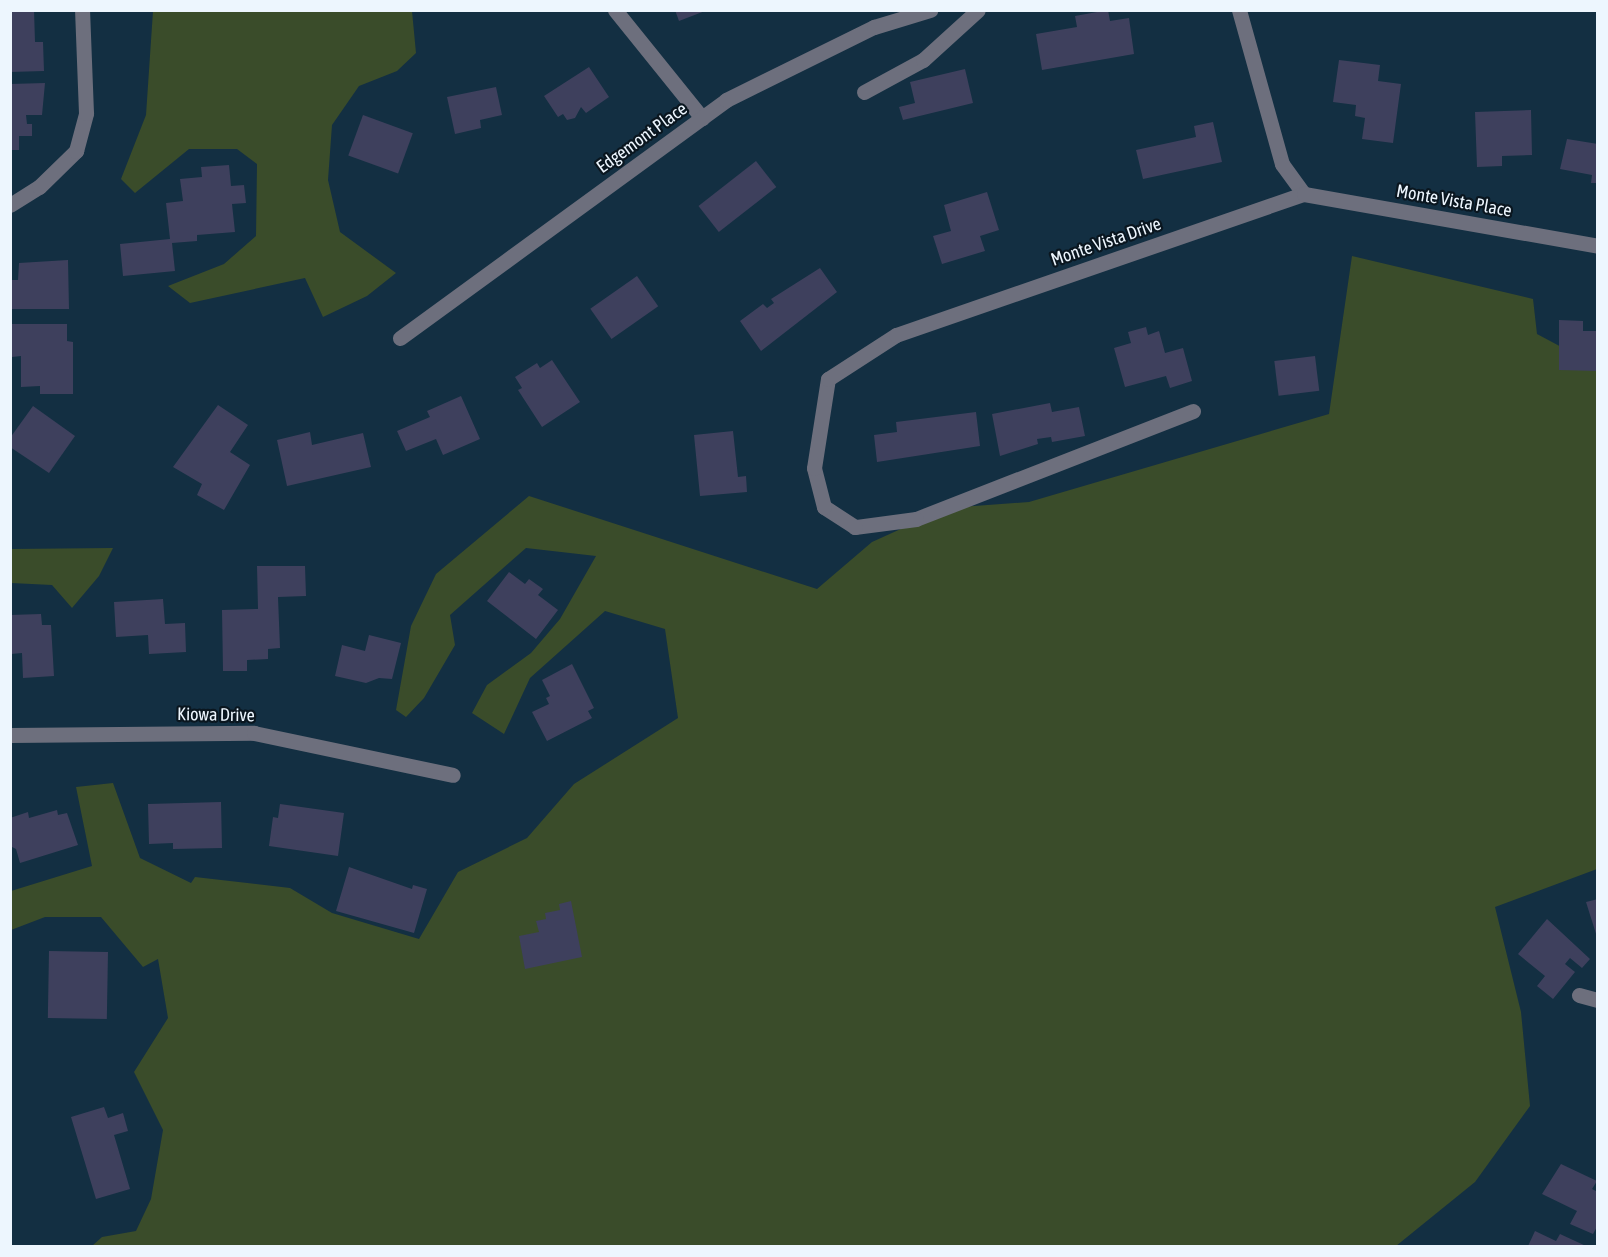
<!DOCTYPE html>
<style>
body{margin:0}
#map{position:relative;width:1608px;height:1257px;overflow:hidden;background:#132f42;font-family:"Asap Condensed",sans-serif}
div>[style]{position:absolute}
.green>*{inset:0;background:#3a4c2a}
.building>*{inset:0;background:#3e405d;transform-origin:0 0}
.minor>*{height:15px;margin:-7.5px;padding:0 7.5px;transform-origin:7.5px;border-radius:7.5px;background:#6d6f7d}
span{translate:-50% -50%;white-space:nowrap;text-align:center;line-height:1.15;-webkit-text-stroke:4.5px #0a161f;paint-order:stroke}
.street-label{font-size:18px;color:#edf6fe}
.frame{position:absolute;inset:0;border:12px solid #edf6fe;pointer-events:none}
</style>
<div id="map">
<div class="green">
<i style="clip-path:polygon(153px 11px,412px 11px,416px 53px,397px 71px,359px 86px,332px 125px,328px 180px,340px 232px,396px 273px,367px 296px,323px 317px,305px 278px,190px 303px,168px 286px,224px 264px,256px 236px,257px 164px,237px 149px,189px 149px,135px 193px,121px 179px,146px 115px)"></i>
<i style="clip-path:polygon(1352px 256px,1533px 299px,1537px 334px,1597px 366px,1597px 869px,1495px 907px,1521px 1012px,1530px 1106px,1475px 1182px,1396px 1246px,92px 1246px,102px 1237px,136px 1231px,151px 1199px,163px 1130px,134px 1072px,168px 1018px,158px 959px,143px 967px,101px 917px,45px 917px,11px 930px,11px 891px,92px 866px,76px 787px,113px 783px,140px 858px,191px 883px,195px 877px,290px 888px,332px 913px,419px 939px,458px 872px,527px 838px,574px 784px,678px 718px,665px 629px,605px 611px,530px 678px,504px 734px,472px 713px,487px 685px,531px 653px,560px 619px,596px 556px,526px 548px,450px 615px,455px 645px,424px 698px,406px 717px,396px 710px,411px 626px,436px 574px,529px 496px,817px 589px,872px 542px,947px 508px,1029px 502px,1329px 414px)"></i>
<i style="clip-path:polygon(113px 548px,99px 576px,72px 608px,52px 585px,11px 583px,11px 549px)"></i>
</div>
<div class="building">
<i style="clip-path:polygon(10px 10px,34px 10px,35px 42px,43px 42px,44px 71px,10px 72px)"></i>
<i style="clip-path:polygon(675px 10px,705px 10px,705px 11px,679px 21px)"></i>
<i style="clip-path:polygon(1108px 10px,1110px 21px,1129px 18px,1134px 54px,1042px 70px,1036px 34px,1077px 27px,1075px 16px)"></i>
<i style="clip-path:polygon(1339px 60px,1380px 65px,1378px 81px,1401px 84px,1393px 143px,1362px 139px,1365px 118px,1355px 116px,1356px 105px,1333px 102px)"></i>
<i style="clip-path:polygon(589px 67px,609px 97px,586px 113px,581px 107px,575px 118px,567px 120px,563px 114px,558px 117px,544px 96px)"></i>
<i style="clip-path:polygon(965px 69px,973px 103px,903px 120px,899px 107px,915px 103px,910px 82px)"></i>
<i style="clip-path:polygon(45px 83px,42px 115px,26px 115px,27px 124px,32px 124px,32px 136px,19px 136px,19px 150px,10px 150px,10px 84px)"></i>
<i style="clip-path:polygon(496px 87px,502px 115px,480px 120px,481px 128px,455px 134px,447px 97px)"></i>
<i style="clip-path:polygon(1531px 110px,1532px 155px,1502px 156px,1502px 166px,1477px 167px,1475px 112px)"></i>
<i style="left:363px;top:115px;width:53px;height:43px;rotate:20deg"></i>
<i style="clip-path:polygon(1213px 122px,1222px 162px,1143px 179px,1136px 150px,1196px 137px,1194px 126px)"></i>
<i style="clip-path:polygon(1567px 139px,1598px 144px,1598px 183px,1591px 183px,1592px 175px,1560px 169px)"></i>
<i style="left:756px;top:161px;width:33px;height:73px;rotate:52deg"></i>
<i style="clip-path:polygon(229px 165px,231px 186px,244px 185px,246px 203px,232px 204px,235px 232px,197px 235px,197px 241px,172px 243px,175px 271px,123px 276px,120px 244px,170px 239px,166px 203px,183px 201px,180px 179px,202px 177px,201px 167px)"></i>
<i style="clip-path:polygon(987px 192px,999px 230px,980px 236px,985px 251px,942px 264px,933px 236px,951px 231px,944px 205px)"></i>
<i style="clip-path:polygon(68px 260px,69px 309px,10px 309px,10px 280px,18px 280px,19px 263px)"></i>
<i style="clip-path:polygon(820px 268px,837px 292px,761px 351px,740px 321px,763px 304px,767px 308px,774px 303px,771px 299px)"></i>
<i style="left:637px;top:276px;width:37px;height:57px;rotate:55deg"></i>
<i style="clip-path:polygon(1559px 320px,1583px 321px,1583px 331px,1598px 331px,1598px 371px,1559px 370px)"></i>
<i style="clip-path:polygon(10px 324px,67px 324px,67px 341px,73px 342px,73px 394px,40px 394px,40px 386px,21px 387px,21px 356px,12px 357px)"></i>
<i style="clip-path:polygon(1146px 327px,1148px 335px,1159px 331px,1165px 353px,1183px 348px,1192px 381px,1170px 388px,1166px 376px,1125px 387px,1114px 348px,1131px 343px,1128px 332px)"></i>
<i style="left:1315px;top:356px;width:35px;height:41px;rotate:83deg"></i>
<i style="clip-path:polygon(552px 360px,580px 402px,542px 427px,518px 390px,522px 388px,515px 377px,537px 363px,540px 368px)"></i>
<i style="clip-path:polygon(461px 396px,480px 439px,443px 455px,436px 439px,406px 451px,397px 431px,430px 417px,427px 411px)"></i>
<i style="clip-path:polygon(1050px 403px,1052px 412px,1079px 407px,1085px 436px,1052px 442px,1051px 437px,1037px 439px,1038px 444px,1000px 456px,992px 414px)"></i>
<i style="clip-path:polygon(218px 405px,248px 425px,230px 452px,250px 465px,224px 510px,197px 495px,202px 484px,173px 467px)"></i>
<i style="clip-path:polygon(33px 406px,75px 436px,49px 473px,10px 447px,10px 438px)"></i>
<i style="clip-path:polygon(976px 412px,980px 446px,877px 462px,874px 435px,897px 432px,896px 422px)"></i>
<i style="clip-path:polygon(733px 431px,738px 477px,746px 476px,747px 492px,700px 496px,694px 435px)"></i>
<i style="clip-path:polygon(310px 432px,312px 445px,363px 433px,371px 467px,287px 486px,277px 440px)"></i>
<i style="clip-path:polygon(257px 566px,305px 566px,306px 596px,278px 597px,280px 648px,268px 649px,268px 659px,247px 660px,247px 671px,223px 671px,222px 610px,258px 609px)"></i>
<i style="clip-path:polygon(509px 572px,525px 584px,529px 579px,543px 589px,538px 595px,558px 610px,536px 639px,487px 601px)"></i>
<i style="clip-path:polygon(163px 599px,165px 624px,185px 623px,186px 652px,149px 654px,148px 635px,116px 637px,114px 602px)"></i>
<i style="clip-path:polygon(41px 614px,42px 625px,51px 625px,54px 676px,23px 678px,22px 653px,11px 654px,10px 615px)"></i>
<i style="clip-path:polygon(369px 635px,401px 643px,392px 679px,379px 678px,366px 683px,335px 676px,342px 645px,365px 651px)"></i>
<i style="clip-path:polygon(572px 664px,594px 708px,588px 711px,592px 718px,547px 741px,532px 712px,549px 704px,546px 698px,550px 696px,542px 680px)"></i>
<i style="clip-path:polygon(221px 802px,222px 848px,173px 849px,173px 843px,149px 844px,148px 804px)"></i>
<i style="clip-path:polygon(280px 804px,344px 813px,338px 856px,269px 846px,273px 817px,278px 818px)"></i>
<i style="clip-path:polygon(57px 810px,58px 815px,67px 813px,78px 845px,20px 863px,16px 849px,10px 846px,10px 818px,28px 812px,29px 818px)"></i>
<i style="clip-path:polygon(349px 867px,412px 889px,413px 885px,427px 889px,414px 933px,336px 911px)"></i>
<i style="clip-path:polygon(1598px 899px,1598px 937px,1597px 937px,1586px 902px)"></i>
<i style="clip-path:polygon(571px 901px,582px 957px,525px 969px,519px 936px,539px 932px,536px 921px,546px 919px,545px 913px,560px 910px,559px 904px)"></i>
<i style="clip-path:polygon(1547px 919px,1590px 959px,1582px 968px,1570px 958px,1565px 964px,1575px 972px,1553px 999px,1537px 986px,1545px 976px,1518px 954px)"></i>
<i style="left:49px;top:951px;width:59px;height:67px;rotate:1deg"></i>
<i style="clip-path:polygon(104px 1107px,108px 1118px,123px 1113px,128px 1131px,114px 1135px,130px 1189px,96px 1199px,71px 1117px)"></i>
<i style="clip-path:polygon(1561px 1164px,1597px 1181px,1592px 1189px,1598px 1192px,1598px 1225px,1593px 1234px,1570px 1224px,1577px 1211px,1542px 1194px)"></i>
<i style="clip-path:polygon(1535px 1231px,1556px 1241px,1560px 1234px,1586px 1246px,1528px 1246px)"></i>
</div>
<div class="minor">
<i style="left:615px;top:10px;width:139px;rotate:51.1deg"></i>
<i style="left:1239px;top:10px;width:160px;rotate:74.4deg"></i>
<i style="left:1282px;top:164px;width:37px;rotate:54deg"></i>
<i style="left:864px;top:92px;width:67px;rotate:-28.5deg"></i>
<i style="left:923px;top:60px;width:74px;rotate:-42.3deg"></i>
<i style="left:10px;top:205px;width:34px;rotate:-32deg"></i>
<i style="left:39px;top:187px;width:52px;rotate:-44.2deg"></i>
<i style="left:76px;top:151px;width:39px;rotate:-75deg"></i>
<i style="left:86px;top:113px;width:103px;rotate:-92.2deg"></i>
<i style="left:400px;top:338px;width:404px;rotate:-36.1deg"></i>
<i style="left:726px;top:100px;width:165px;rotate:-26.3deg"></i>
<i style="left:874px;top:27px;width:59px;rotate:-16.9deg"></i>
<i style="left:1193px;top:411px;width:297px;rotate:158.7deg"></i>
<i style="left:916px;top:519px;width:62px;rotate:172.5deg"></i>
<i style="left:855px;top:527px;width:37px;rotate:-147deg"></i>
<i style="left:824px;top:507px;width:40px;rotate:-104.4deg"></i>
<i style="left:814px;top:468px;width:90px;rotate:-81.1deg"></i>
<i style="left:828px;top:379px;width:81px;rotate:-32.9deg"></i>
<i style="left:896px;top:335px;width:432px;rotate:-19.1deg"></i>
<i style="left:1304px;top:194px;width:299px;rotate:10deg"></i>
<i style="left:10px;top:735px;width:244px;rotate:-0.5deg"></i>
<i style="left:254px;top:733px;width:203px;rotate:11.9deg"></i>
<i style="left:1579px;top:995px;width:20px;rotate:15deg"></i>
</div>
<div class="street-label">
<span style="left:642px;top:138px;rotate:-36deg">Edgemont Place</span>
<span style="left:1454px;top:201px;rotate:10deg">Monte Vista Place</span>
<span style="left:1106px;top:242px;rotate:-19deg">Monte Vista Drive</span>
<span style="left:216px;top:715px;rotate:1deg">Kiowa Drive</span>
</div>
<div class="frame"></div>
</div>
